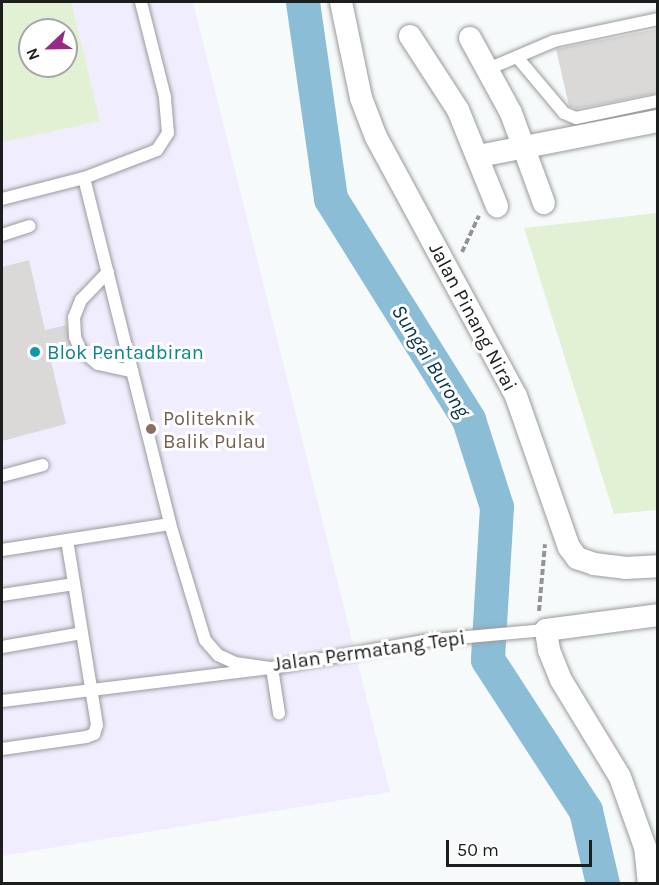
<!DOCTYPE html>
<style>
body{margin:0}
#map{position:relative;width:659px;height:885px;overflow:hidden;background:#f7fafb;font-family:Karla,sans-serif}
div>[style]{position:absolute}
.education>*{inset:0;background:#f0edfe}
.green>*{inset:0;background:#e2f1d4}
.river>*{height:34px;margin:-17px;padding:0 17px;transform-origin:17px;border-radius:17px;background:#8bbdd6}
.building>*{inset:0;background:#dbd9d7}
.path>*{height:4px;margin-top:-2px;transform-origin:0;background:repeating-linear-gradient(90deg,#939595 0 6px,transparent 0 9px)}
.roads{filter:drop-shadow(0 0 2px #999b9c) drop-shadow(0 0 2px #999b9c)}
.service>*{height:12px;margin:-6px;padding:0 6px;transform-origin:6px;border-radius:6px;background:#fff}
.minor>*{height:22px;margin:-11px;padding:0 11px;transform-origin:11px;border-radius:11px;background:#fff}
.dots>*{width:16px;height:16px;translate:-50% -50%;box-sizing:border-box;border:3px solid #fff;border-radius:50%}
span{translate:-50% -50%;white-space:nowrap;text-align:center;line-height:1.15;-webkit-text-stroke:6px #fff;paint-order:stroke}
.street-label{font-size:20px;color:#1c1d1d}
.culture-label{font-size:20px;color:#0d838f}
.left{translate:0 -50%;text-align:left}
.education-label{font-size:20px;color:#785e54}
.water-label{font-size:21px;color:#083446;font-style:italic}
.frame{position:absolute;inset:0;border:3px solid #1c1d1d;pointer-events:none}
.north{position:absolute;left:18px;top:18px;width:60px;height:60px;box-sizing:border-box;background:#fff;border:2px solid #a4a5a5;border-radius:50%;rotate:248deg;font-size:16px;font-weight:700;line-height:24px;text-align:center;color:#1c1d1d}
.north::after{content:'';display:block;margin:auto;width:21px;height:27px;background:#972989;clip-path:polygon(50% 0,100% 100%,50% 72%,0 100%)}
.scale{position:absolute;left:446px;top:840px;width:146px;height:27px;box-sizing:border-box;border:3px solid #1c1d1d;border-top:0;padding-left:8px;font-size:18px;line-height:21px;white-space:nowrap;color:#1c1d1d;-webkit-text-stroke:4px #fff;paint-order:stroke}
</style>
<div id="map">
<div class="education">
<i style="clip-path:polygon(evenodd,2px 2px,193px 2px,390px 792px,2px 856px,2px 2px,30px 30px,66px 30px,66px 66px,30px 66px,30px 30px)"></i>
</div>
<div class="green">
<i style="clip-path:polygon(evenodd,2px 2px,71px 2px,100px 121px,2px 142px,2px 2px,30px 30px,66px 30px,66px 66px,30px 66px,30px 30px)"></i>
<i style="clip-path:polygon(657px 213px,657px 510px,614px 514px,524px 228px)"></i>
</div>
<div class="river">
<i style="left:303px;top:2px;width:199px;rotate:81.9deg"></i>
<i style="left:331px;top:199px;width:261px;rotate:58deg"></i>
<i style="left:469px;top:420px;width:91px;rotate:72.2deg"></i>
<i style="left:497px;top:507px;width:153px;rotate:93.4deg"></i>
<i style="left:488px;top:660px;width:180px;rotate:57deg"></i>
<i style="left:586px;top:811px;width:75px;rotate:76.9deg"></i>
</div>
<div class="building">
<i style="clip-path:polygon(657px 29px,657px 93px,577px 109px,569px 106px,556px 49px)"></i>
<i style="clip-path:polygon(29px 260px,45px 330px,66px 325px,72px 351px,50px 357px,66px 424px,2px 441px,2px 267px)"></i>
</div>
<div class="path">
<i style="left:462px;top:252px;width:40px;rotate:-65deg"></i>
<i style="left:539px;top:611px;width:67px;rotate:-84.9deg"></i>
</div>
<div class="roads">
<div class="service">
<i style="left:517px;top:57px;width:73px;rotate:50deg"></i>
<i style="left:564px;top:113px;width:13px;rotate:23deg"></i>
<i style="left:576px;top:118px;width:84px;rotate:-11.7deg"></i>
<i style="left:488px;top:69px;width:72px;rotate:-23deg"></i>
<i style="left:554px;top:41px;width:106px;rotate:-11.9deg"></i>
<i style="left:84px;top:178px;width:357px;rotate:76deg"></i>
<i style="left:170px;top:524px;width:121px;rotate:73.2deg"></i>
<i style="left:205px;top:640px;width:20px;rotate:49deg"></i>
<i style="left:218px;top:655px;width:19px;rotate:25deg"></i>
<i style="left:235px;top:663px;width:37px;rotate:8deg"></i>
<i style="left:272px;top:668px;width:153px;rotate:-10.1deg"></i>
<i style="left:423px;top:641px;width:123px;rotate:-5.1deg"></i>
<i style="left:2px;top:199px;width:85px;rotate:-14.4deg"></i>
<i style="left:84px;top:178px;width:78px;rotate:-21deg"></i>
<i style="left:157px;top:150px;width:20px;rotate:-57deg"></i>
<i style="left:168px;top:133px;width:36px;rotate:-95deg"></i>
<i style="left:165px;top:97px;width:98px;rotate:-104.2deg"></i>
<i style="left:2px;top:235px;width:29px;rotate:-18deg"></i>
<i style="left:108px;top:272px;width:39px;rotate:134deg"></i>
<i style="left:81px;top:300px;width:18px;rotate:112deg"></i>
<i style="left:74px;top:317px;width:20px;rotate:87deg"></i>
<i style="left:75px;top:337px;width:13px;rotate:67deg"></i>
<i style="left:80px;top:349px;width:23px;rotate:40deg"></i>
<i style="left:98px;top:364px;width:35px;rotate:12deg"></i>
<i style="left:2px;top:476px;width:42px;rotate:-15deg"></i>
<i style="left:2px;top:550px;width:170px;rotate:-8.8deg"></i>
<i style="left:2px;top:595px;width:73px;rotate:-8.7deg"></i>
<i style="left:2px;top:647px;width:81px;rotate:-9.9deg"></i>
<i style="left:2px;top:701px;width:272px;rotate:-7deg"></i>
<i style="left:272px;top:668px;width:46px;rotate:81.2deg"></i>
<i style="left:2px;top:749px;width:85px;rotate:-8.1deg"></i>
<i style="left:86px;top:737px;width:9px;rotate:-21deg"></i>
<i style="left:94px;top:734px;width:9px;rotate:-72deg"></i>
<i style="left:97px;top:725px;width:187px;rotate:-99.2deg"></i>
</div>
<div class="minor">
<i style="left:341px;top:2px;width:98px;rotate:78.2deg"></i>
<i style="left:361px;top:98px;width:42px;rotate:69deg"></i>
<i style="left:376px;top:137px;width:294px;rotate:61.6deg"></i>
<i style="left:516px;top:396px;width:160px;rotate:70.7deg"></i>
<i style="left:569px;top:547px;width:14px;rotate:54deg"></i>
<i style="left:577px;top:558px;width:18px;rotate:19deg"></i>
<i style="left:594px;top:564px;width:31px;rotate:7deg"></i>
<i style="left:625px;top:568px;width:33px;rotate:-3deg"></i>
<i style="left:410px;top:36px;width:88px;rotate:57deg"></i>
<i style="left:458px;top:110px;width:104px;rotate:67.9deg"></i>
<i style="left:470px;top:38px;width:85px;rotate:61.3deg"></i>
<i style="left:511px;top:113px;width:96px;rotate:69.9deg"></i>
<i style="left:479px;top:156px;width:182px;rotate:-11.1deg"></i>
<i style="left:649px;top:884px;width:37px;rotate:-96deg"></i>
<i style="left:645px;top:847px;width:74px;rotate:-109.7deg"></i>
<i style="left:620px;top:777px;width:114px;rotate:-121.3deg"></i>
<i style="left:561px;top:680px;width:32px;rotate:-112deg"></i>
<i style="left:549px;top:650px;width:20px;rotate:-99deg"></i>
<i style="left:546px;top:630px;width:113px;rotate:-7.6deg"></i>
</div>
</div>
<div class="dots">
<i style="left:35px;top:352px;background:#0f9aa8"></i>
<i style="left:151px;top:429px;background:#8d6e63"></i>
</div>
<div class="street-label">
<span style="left:473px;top:317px;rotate:62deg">Jalan Pinang Nirai</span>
<span style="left:369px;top:651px;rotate:-8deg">Jalan Permatang Tepi</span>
</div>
<div class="culture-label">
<span class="left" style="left:47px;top:352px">Blok Pentadbiran</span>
</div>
<div class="education-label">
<span class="left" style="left:163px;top:430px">Politeknik<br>Balik Pulau</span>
</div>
<div class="water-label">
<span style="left:431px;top:361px;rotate:58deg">Sungai Burong</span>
</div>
<div class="frame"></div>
<div class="north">N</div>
<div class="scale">50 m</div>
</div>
